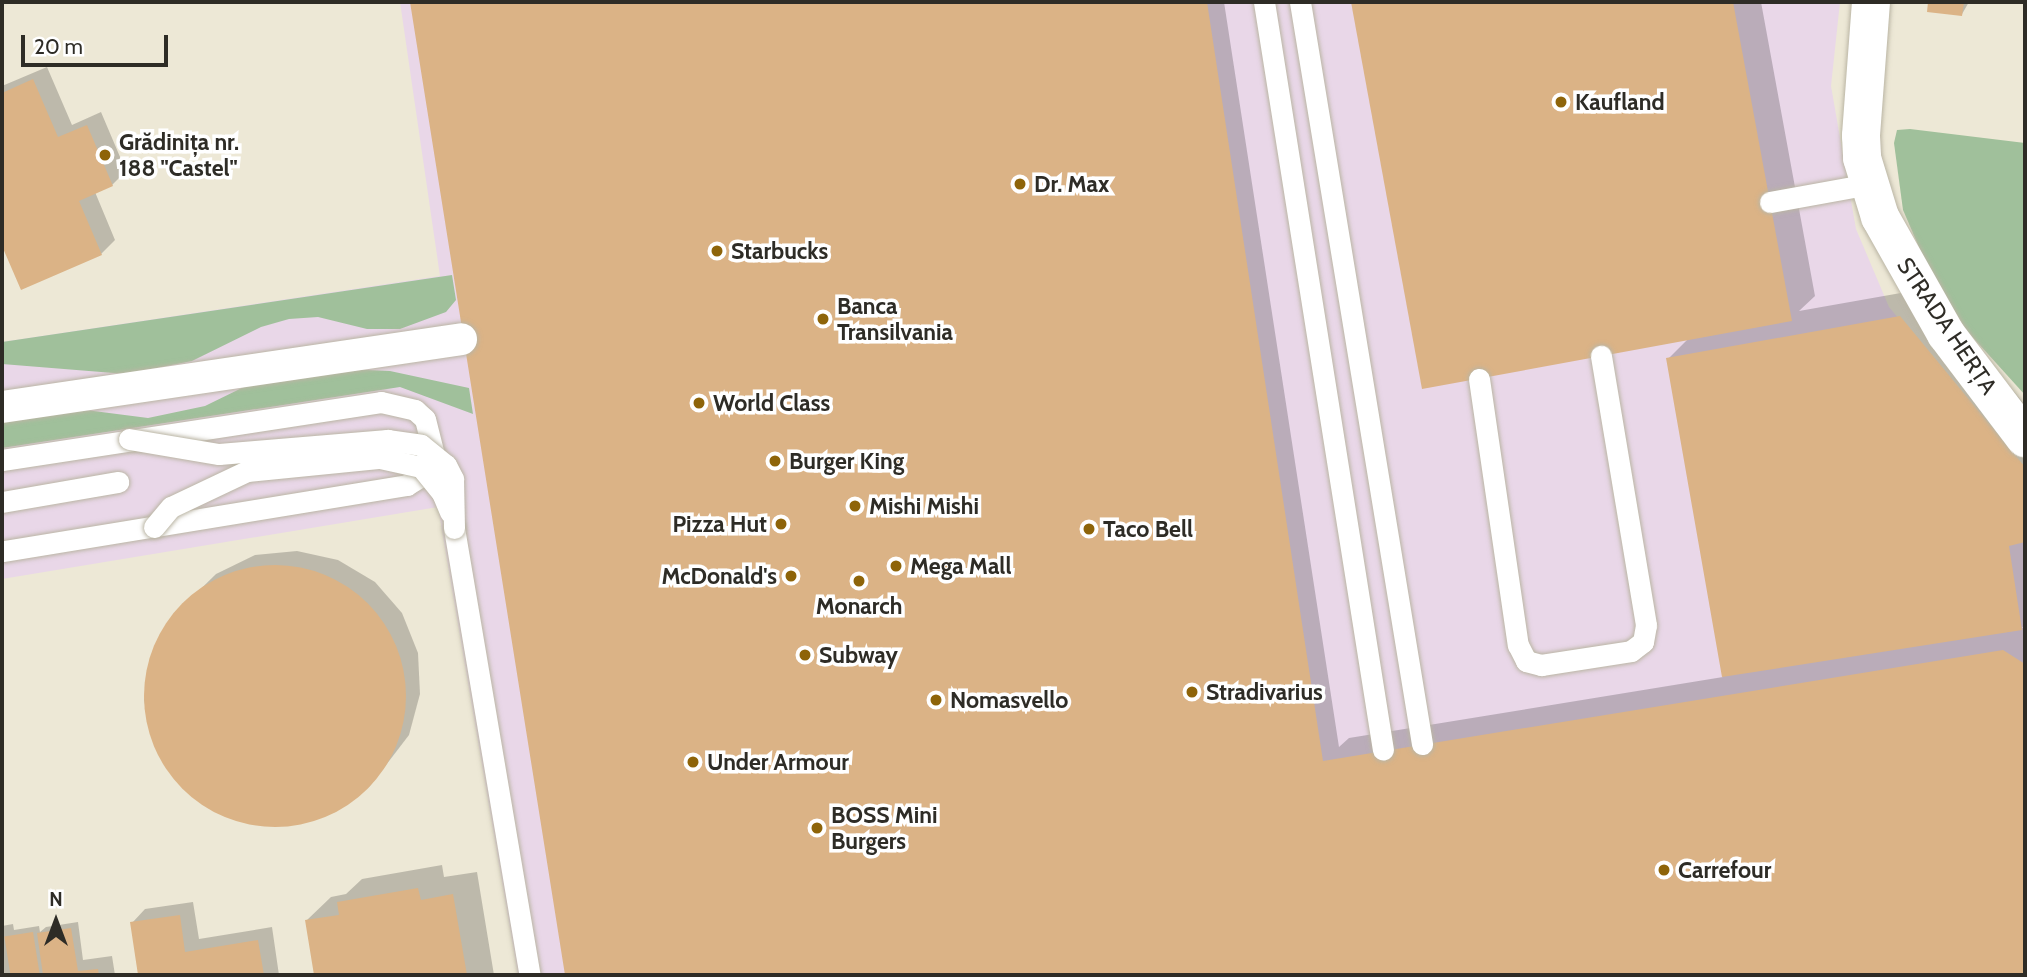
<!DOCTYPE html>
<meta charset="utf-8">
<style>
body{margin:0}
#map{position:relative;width:2027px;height:977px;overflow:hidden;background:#ede8d6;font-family:Cabin,sans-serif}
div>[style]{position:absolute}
.commercial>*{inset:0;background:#e9d7e8}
.green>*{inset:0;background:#a0c09b}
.shadow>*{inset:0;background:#0003}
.building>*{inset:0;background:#dbb386;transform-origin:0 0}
.round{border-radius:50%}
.roads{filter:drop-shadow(0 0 2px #bab5a4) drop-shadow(0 0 2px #bab5a4)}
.service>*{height:21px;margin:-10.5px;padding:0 10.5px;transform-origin:10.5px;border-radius:10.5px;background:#fff}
.pedestrian>*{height:32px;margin:-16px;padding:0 16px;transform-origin:16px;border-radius:16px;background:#fff}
.minor>*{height:38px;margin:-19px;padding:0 19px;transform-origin:19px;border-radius:19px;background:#fff}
.bridges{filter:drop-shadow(0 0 2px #bab5a4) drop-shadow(0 0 2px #bab5a4)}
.service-bridge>*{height:21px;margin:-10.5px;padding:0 10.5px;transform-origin:10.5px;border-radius:10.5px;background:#fff}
.dots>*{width:19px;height:19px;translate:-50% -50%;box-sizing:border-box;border:4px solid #fff;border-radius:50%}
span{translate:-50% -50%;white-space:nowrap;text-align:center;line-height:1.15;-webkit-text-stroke:7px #fff;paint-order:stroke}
.poi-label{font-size:23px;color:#2e2c26;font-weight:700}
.left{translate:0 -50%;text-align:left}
.right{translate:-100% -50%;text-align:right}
.street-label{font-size:23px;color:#2e2c26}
.frame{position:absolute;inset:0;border:4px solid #2e2c26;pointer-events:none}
.north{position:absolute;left:21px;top:886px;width:70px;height:70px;-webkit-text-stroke:5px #fff;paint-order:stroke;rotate:0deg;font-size:19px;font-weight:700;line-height:28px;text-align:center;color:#2e2c26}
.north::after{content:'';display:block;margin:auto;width:24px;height:32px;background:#2e2c26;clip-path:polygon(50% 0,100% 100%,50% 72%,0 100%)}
.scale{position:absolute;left:21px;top:35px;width:147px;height:32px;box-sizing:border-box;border:4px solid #2e2c26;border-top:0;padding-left:9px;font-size:21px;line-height:24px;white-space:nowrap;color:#2e2c26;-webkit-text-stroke:5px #fff;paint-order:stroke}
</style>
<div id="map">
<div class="commercial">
<i style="clip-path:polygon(400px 2px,1840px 2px,1831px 86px,1856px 229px,1889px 307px,2025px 470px,2025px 975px,518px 975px,438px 507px,2px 579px,2px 342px,440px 276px)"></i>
</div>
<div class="green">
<i style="clip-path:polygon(1910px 129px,2025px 143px,2025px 395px,1967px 331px,1928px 268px,1903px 210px,1894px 143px,1897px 130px)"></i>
<i style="clip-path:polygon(452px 275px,456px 300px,446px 312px,400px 329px,367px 329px,318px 317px,289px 319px,261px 327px,192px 361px,126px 374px,2px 364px,2px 342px)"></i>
<i style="clip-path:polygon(343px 369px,390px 371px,469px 388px,473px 414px,400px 387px,2px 448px,2px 419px,78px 409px,148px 418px,205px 406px,254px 382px)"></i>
</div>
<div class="shadow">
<i style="clip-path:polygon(412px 2px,1224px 2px,1339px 747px,1349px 738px,1723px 677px,1668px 359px,1688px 339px,1423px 387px,1353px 2px,1761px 2px,1815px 296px,1799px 311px,1929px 288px,2025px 405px,2025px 624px,2022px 628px,2025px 627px,2025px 975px,567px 975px)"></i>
<i style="clip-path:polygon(1930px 2px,1969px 2px,1962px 14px,1929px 10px)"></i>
<i style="clip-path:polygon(47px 67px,72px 125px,101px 112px,126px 171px,112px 185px,95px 192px,115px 240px,101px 254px,22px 287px,2px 241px,2px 86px)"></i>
<i style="clip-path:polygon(297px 551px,338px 560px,375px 582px,402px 613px,418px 653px,420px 694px,409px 735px,370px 786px,335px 812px,292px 825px,249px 823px,208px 808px,175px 779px,153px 742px,144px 700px,151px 656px,171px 618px,216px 574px,255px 555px)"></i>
<i style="clip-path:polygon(442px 865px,444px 877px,477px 872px,494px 975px,316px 975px,307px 920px,331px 897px,346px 894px,362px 879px)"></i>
<i style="clip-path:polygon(193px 902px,199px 939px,272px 927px,279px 975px,140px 975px,132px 923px,145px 909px)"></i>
<i style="clip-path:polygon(78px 922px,83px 960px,112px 956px,115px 975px,2px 975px,2px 926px,13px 924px,14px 930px,39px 926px,40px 932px,46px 927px)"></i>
</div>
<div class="building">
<i style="clip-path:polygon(410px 2px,1207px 2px,1323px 761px,2003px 650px,2025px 664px,2025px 975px,565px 975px)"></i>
<i style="clip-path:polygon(1351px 2px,1733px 2px,1792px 321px,1422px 389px)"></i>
<i style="clip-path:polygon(1928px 2px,1964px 2px,1962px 16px,1927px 12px)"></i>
<i style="clip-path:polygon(33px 79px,58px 137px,87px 125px,113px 186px,79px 201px,102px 255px,21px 290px,2px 246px,2px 93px)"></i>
<i style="clip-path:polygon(1900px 316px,2025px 467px,2025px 542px,2009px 546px,2022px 630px,1722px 677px,1666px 358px)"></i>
<i class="round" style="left:144px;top:565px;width:262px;height:262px"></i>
<i style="clip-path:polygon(418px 888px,421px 900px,453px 894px,467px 975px,314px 975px,305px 920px,339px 915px,337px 902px)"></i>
<i style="clip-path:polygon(180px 915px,185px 952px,258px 940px,264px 975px,138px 975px,130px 922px)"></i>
<i style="clip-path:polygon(71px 928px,78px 971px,98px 969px,99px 975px,43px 975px,37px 933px)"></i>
<i style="left:33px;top:932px;width:44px;height:29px;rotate:81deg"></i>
</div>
<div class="roads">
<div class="service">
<i style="left:1264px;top:2px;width:757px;rotate:80.96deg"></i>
<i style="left:1300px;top:2px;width:752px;rotate:80.66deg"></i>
<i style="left:1770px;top:202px;width:101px;rotate:-10.3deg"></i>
<i style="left:1479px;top:379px;width:269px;rotate:81.7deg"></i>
<i style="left:1518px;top:645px;width:18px;rotate:63deg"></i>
<i style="left:1526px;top:661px;width:16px;rotate:15deg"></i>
<i style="left:1541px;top:665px;width:91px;rotate:-8.8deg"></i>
<i style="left:1631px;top:651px;width:15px;rotate:-37deg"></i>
<i style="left:1643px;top:642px;width:17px;rotate:-80deg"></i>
<i style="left:1646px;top:625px;width:273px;rotate:-99.5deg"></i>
<i style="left:2px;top:460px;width:383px;rotate:-8.7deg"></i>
<i style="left:381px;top:402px;width:35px;rotate:13deg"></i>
<i style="left:415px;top:410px;width:13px;rotate:42deg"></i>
<i style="left:425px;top:419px;width:34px;rotate:76deg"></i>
<i style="left:433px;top:452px;width:30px;rotate:120deg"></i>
<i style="left:418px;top:478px;width:13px;rotate:148deg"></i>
<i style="left:407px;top:485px;width:410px;rotate:170.7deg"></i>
<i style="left:2px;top:502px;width:118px;rotate:-9.8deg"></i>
<i style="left:454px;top:528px;width:453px;rotate:80.4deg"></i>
</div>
<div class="pedestrian">
<i style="left:2px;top:407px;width:464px;rotate:-8.4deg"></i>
</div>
<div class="minor">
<i style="left:1871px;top:2px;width:134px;rotate:94.3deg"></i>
<i style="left:1861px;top:136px;width:22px;rotate:87deg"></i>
<i style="left:1862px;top:158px;width:62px;rotate:73deg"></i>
<i style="left:1880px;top:217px;width:134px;rotate:60.6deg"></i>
<i style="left:1946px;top:334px;width:131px;rotate:52.8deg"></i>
</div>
</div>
<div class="bridges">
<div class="service-bridge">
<i style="left:129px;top:439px;width:91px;rotate:9.5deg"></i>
<i style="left:219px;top:454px;width:169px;rotate:-4.8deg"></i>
<i style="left:387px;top:440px;width:34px;rotate:8deg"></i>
<i style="left:421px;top:445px;width:32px;rotate:39deg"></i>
<i style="left:446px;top:465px;width:16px;rotate:63deg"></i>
<i style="left:453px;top:479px;width:49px;rotate:88.8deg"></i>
<i style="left:154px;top:527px;width:26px;rotate:-50deg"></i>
<i style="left:171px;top:507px;width:84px;rotate:-25.3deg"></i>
<i style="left:247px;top:471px;width:134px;rotate:-5.6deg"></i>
<i style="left:380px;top:458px;width:42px;rotate:12.4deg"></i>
<i style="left:421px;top:467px;width:33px;rotate:51deg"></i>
<i style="left:442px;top:493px;width:21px;rotate:67deg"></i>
</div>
</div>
<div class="dots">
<i style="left:1561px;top:102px;background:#8e6409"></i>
<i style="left:105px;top:155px;background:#8e6409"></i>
<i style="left:1020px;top:184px;background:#8e6409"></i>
<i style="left:717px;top:251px;background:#8e6409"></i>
<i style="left:823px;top:319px;background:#8e6409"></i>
<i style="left:699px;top:403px;background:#8e6409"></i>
<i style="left:775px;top:461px;background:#8e6409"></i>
<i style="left:855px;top:506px;background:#8e6409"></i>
<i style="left:781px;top:524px;background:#8e6409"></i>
<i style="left:1089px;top:529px;background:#8e6409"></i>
<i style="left:896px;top:566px;background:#8e6409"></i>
<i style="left:791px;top:576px;background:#8e6409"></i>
<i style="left:859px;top:581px;background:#8e6409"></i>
<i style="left:805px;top:655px;background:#8e6409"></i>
<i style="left:1192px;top:692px;background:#8e6409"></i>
<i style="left:936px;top:700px;background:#8e6409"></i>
<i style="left:693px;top:762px;background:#8e6409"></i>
<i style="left:817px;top:828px;background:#8e6409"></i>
<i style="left:1664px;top:870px;background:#8e6409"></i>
</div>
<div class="poi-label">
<span class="left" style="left:1575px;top:102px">Kaufland</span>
<span class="left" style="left:119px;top:155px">Grădinița nr.<br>188 "Castel"</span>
<span class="left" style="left:1034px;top:184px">Dr. Max</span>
<span class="left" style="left:731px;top:251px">Starbucks</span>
<span class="left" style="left:837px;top:319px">Banca<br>Transilvania</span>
<span class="left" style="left:713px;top:403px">World Class</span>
<span class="left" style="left:789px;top:461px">Burger King</span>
<span class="left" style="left:869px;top:506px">Mishi Mishi</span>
<span class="right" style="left:767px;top:524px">Pizza Hut</span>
<span class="left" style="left:1103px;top:529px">Taco Bell</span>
<span class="left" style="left:910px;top:566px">Mega Mall</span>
<span class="right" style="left:777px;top:576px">McDonald's</span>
<span style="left:859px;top:606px">Monarch</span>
<span class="left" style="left:819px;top:655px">Subway</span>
<span class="left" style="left:1206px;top:692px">Stradivarius</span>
<span class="left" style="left:950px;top:700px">Nomasvello</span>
<span class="left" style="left:707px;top:762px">Under Armour</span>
<span class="left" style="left:831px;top:828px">BOSS Mini<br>Burgers</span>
<span class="left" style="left:1678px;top:870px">Carrefour</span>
</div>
<div class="street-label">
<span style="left:1947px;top:326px;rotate:56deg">STRADA HERȚA</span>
</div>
<div class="frame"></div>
<div class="north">N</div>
<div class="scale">20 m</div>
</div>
